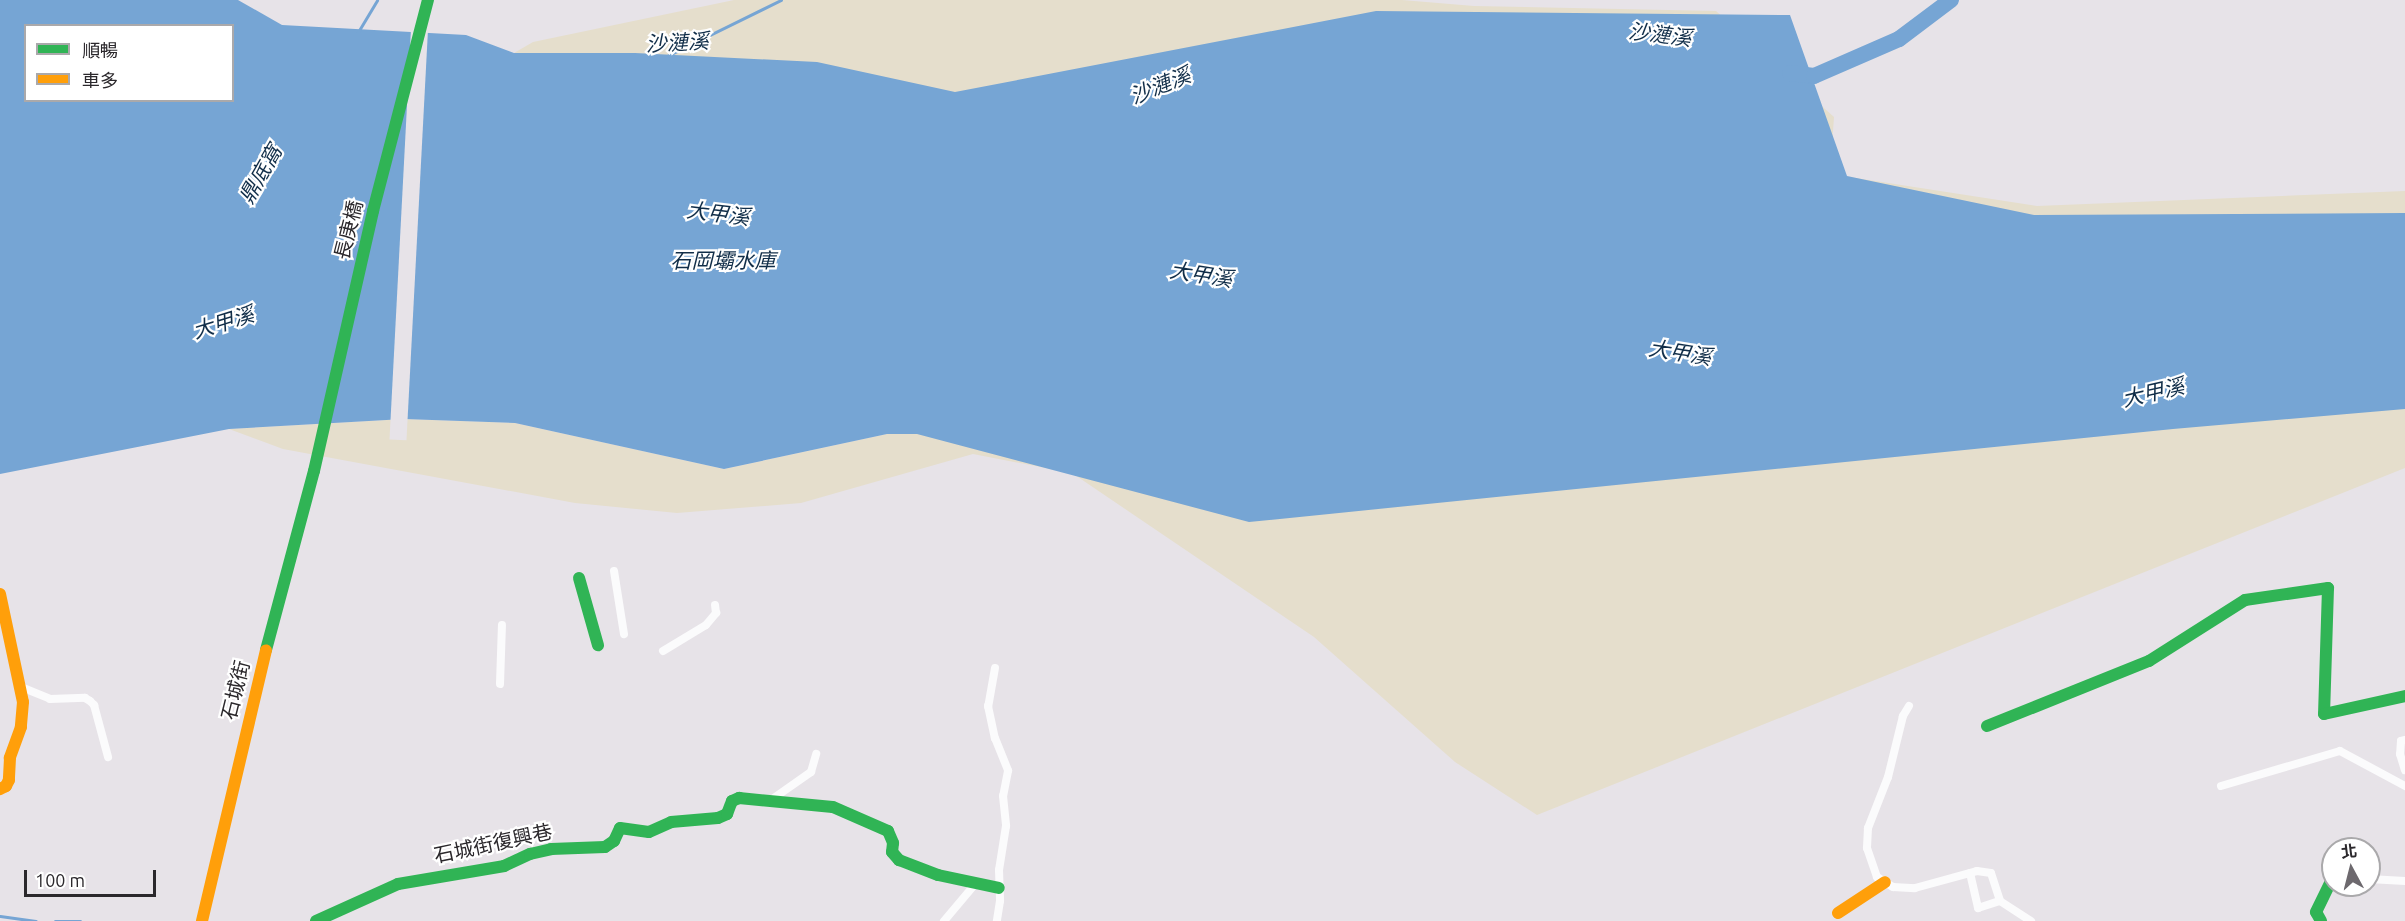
<!DOCTYPE html>
<meta charset="utf-8">
<style>
body{margin:0}
#map{position:relative;width:2405px;height:921px;overflow:hidden;background:#e7e3e8;font-family:Ubuntu,"Noto Sans TC",sans-serif}
div>[style]{position:absolute}
.sand>*{inset:0;background:#e5decc}
.water>*{inset:0;background:#76a5d4}
.pier>*{inset:0;background:#e7e3e8;transform-origin:0 0}
.stream>*{height:3px;margin:-1.5px;padding:0 1.5px;transform-origin:1.5px;border-radius:1.5px;background:#76a5d4}
.river>*{height:16px;margin:-8px;padding:0 8px;transform-origin:8px;border-radius:8px;background:#76a5d4}
.street>*{height:8px;margin:-4px;padding:0 4px;transform-origin:4px;border-radius:4px;background:#fbfbfc}
.fast>*{height:12px;margin:-6px;padding:0 6px;transform-origin:6px;border-radius:6px;background:#30b455}
.slow>*{height:12px;margin:-6px;padding:0 6px;transform-origin:6px;border-radius:6px;background:#ff9f0a}
span{translate:-50% -50%;white-space:nowrap;text-align:center;line-height:1.15;-webkit-text-stroke:4.5px #fff;paint-order:stroke}
.street-label{font-size:20px;color:#2b282c}
.water-label{font-size:21px;color:#112e49;font-style:italic}
.legend{position:absolute;left:24px;top:24px;width:210px;height:78px;box-sizing:border-box;background:#fff;border:2px solid #aaa9ab;margin:0;padding:8px 10px;list-style:none;font-size:18px;color:#2b282c}
.legend li{display:flex;align-items:center;gap:12px;height:30px}
.legend b{width:30px;border:2px solid #aaa9ab}
.north{position:absolute;left:2321px;top:837px;width:60px;height:60px;box-sizing:border-box;background:#fff;border:2px solid #aaa9ab;border-radius:50%;rotate:353deg;font-size:16px;font-weight:700;line-height:24px;text-align:center;color:#2b282c}
.north::after{content:'';display:block;margin:auto;width:21px;height:27px;background:#6d696e;clip-path:polygon(50% 0,100% 100%,50% 72%,0 100%)}
.scale{position:absolute;left:24px;top:870px;width:132px;height:27px;box-sizing:border-box;border:3px solid #2b282c;border-top:0;padding-left:8px;font-size:18px;line-height:21px;white-space:nowrap;color:#2b282c;-webkit-text-stroke:4px #fff;paint-order:stroke}
</style>
<div id="map">
<div class="sand">
<i style="clip-path:polygon(734px 0,1402px 0,1474px 6px,1716px 11px,1834px 117px,1830px 174px,2037px 206px,2405px 191px,2405px 468px,1537px 815px,1455px 762px,1314px 637px,1072px 473px,973px 454px,801px 503px,677px 513px,575px 503px,283px 449px,229px 429px,404px 419px,515px 423px,724px 469px,887px 434px,917px 434px,635px 53px,514px 53px,533px 42px)"></i>
</div>
<div class="water">
<i style="clip-path:polygon(evenodd,0 0,238px 0,282px 25px,466px 35px,514px 53px,635px 53px,817px 62px,955px 92px,1376px 11px,1790px 15px,1847px 176px,2034px 215px,2405px 213px,2405px 409px,2173px 429px,1249px 522px,917px 434px,887px 434px,724px 469px,515px 423px,404px 419px,229px 429px,0 474px,0 0,26px 26px,232px 26px,232px 100px,26px 100px,26px 26px)"></i>
</div>
<div class="pier">
<i style="left:411px;top:29px;width:17px;height:411px;rotate:3deg"></i>
</div>
<div class="stream">
<i style="left:358px;top:32px;width:37px;rotate:-59deg"></i>
<i style="left:667px;top:56px;width:127px;rotate:-26.2deg"></i>
<i style="left:0;top:916px;width:36px;rotate:8deg"></i>
<i style="left:55px;top:921px;width:25px"></i>
</div>
<div class="river">
<i style="left:1790px;top:73px;width:24px;rotate:7deg"></i>
<i style="left:1814px;top:76px;width:93px;rotate:-23.5deg"></i>
<i style="left:1899px;top:39px;width:65px;rotate:-36.9deg"></i>
</div>
<div class="street">
<i style="left:614px;top:571px;width:64px;rotate:81deg"></i>
<i style="left:663px;top:651px;width:50px;rotate:-31.2deg"></i>
<i style="left:706px;top:625px;width:16px;rotate:-50deg"></i>
<i style="left:716px;top:613px;width:8px;rotate:-97deg"></i>
<i style="left:995px;top:668px;width:39px;rotate:100deg"></i>
<i style="left:988px;top:706px;width:33px;rotate:78deg"></i>
<i style="left:995px;top:738px;width:35px;rotate:68deg"></i>
<i style="left:1008px;top:771px;width:25px;rotate:101deg"></i>
<i style="left:1003px;top:796px;width:30px;rotate:84deg"></i>
<i style="left:1006px;top:826px;width:45px;rotate:99deg"></i>
<i style="left:999px;top:870px;width:31px;rotate:88deg"></i>
<i style="left:1000px;top:901px;width:20px;rotate:99deg"></i>
<i style="left:500px;top:684px;width:59px;rotate:-88.1deg"></i>
<i style="left:21px;top:687px;width:31px;rotate:22deg"></i>
<i style="left:50px;top:699px;width:35px;rotate:-2deg"></i>
<i style="left:85px;top:698px;width:6px;rotate:31deg"></i>
<i style="left:90px;top:701px;width:6px;rotate:45deg"></i>
<i style="left:94px;top:705px;width:54px;rotate:74.9deg"></i>
<i style="left:1909px;top:706px;width:12px;rotate:121deg"></i>
<i style="left:1903px;top:716px;width:63px;rotate:103.8deg"></i>
<i style="left:1888px;top:777px;width:55px;rotate:111.4deg"></i>
<i style="left:1868px;top:828px;width:20px;rotate:93deg"></i>
<i style="left:1867px;top:848px;width:31px;rotate:71deg"></i>
<i style="left:1877px;top:877px;width:19px;rotate:32deg"></i>
<i style="left:1893px;top:887px;width:22px;rotate:3deg"></i>
<i style="left:1915px;top:888px;width:64px;rotate:-15.3deg"></i>
<i style="left:1977px;top:871px;width:14px;rotate:8deg"></i>
<i style="left:1991px;top:873px;width:29px;rotate:72deg"></i>
<i style="left:2000px;top:901px;width:37px;rotate:33deg"></i>
<i style="left:2405px;top:740px;width:4px;rotate:166deg"></i>
<i style="left:2401px;top:741px;width:13px;rotate:94deg"></i>
<i style="left:2400px;top:754px;width:17px;rotate:73deg"></i>
<i style="left:2221px;top:786px;width:124px;rotate:-16.4deg"></i>
<i style="left:2340px;top:751px;width:74px;rotate:28.3deg"></i>
<i style="left:771px;top:800px;width:49px;rotate:-35deg"></i>
<i style="left:811px;top:772px;width:19px;rotate:-74deg"></i>
<i style="left:1970px;top:873px;width:36px;rotate:77deg"></i>
<i style="left:1978px;top:908px;width:23px;rotate:-18deg"></i>
<i style="left:2369px;top:879px;width:36px;rotate:3deg"></i>
<i style="left:944px;top:921px;width:50px;rotate:-49.9deg"></i>
</div>
<div class="fast">
<i style="left:579px;top:578px;width:70px;rotate:74.2deg"></i>
<i style="left:266px;top:650px;width:185px;rotate:-75deg"></i>
<i style="left:314px;top:471px;width:267px;rotate:-77.2deg"></i>
<i style="left:373px;top:211px;width:218px;rotate:-75.4deg"></i>
<i style="left:1987px;top:726px;width:175px;rotate:-21.9deg"></i>
<i style="left:2149px;top:661px;width:114px;rotate:-32.4deg"></i>
<i style="left:2245px;top:600px;width:84px;rotate:-8.2deg"></i>
<i style="left:2328px;top:588px;width:126px;rotate:91.8deg"></i>
<i style="left:2324px;top:714px;width:83px;rotate:-12.5deg"></i>
<i style="left:316px;top:921px;width:90px;rotate:-24.3deg"></i>
<i style="left:398px;top:884px;width:108px;rotate:-9.6deg"></i>
<i style="left:504px;top:866px;width:29px;rotate:-25deg"></i>
<i style="left:530px;top:854px;width:22px;rotate:-13deg"></i>
<i style="left:551px;top:849px;width:54px;rotate:-2.1deg"></i>
<i style="left:605px;top:847px;width:11px;rotate:-34deg"></i>
<i style="left:614px;top:841px;width:14px;rotate:-65deg"></i>
<i style="left:620px;top:828px;width:29px;rotate:8deg"></i>
<i style="left:649px;top:832px;width:24px;rotate:-24deg"></i>
<i style="left:671px;top:822px;width:47px;rotate:-4.9deg"></i>
<i style="left:718px;top:818px;width:10px;rotate:-24deg"></i>
<i style="left:727px;top:814px;width:14px;rotate:-69deg"></i>
<i style="left:732px;top:801px;width:8px;rotate:-23deg"></i>
<i style="left:739px;top:798px;width:94px;rotate:5.5deg"></i>
<i style="left:833px;top:807px;width:60px;rotate:23.6deg"></i>
<i style="left:888px;top:831px;width:13px;rotate:67deg"></i>
<i style="left:893px;top:843px;width:9px;rotate:96deg"></i>
<i style="left:892px;top:852px;width:11px;rotate:49deg"></i>
<i style="left:899px;top:860px;width:42px;rotate:21deg"></i>
<i style="left:938px;top:875px;width:62px;rotate:12deg"></i>
<i style="left:2321px;top:921px;width:10px;rotate:-119deg"></i>
<i style="left:2316px;top:912px;width:39px;rotate:-64deg"></i>
</div>
<div class="slow">
<i style="left:0;top:594px;width:110px;rotate:78deg"></i>
<i style="left:23px;top:702px;width:25px;rotate:95deg"></i>
<i style="left:21px;top:727px;width:33px;rotate:110deg"></i>
<i style="left:10px;top:758px;width:22px;rotate:93deg"></i>
<i style="left:9px;top:780px;width:7px;rotate:117deg"></i>
<i style="left:6px;top:786px;width:7px;rotate:153deg"></i>
<i style="left:1838px;top:913px;width:56px;rotate:-33.4deg"></i>
<i style="left:202px;top:921px;width:278px;rotate:-76.7deg"></i>
</div>
<div class="street-label">
<span style="left:348px;top:230px;rotate:-76deg">長庚橋</span>
<span style="left:235px;top:690px;rotate:-76deg">石城街</span>
<span style="left:493px;top:843px;rotate:-12deg">石城街復興巷</span>
</div>
<div class="water-label">
<span style="left:1660px;top:34px;rotate:7deg">沙漣溪</span>
<span style="left:677px;top:42px;rotate:-3deg">沙漣溪</span>
<span style="left:1160px;top:85px;rotate:-22deg">沙漣溪</span>
<span style="left:260px;top:174px;rotate:-60deg">鼎底窩</span>
<span style="left:718px;top:213px;rotate:7deg">大甲溪</span>
<span style="left:723px;top:260px">石岡壩水庫</span>
<span style="left:1201px;top:274px;rotate:9deg">大甲溪</span>
<span style="left:223px;top:322px;rotate:-17deg">大甲溪</span>
<span style="left:1680px;top:352px;rotate:9deg">大甲溪</span>
<span style="left:2153px;top:392px;rotate:-13deg">大甲溪</span>
</div>
<ul class="legend">
<li><b style="height:8px;background:#30b455"></b>順暢</li>
<li><b style="height:8px;background:#ff9f0a"></b>車多</li>
</ul>
<div class="north">北</div>
<div class="scale">100 m</div>
</div>
